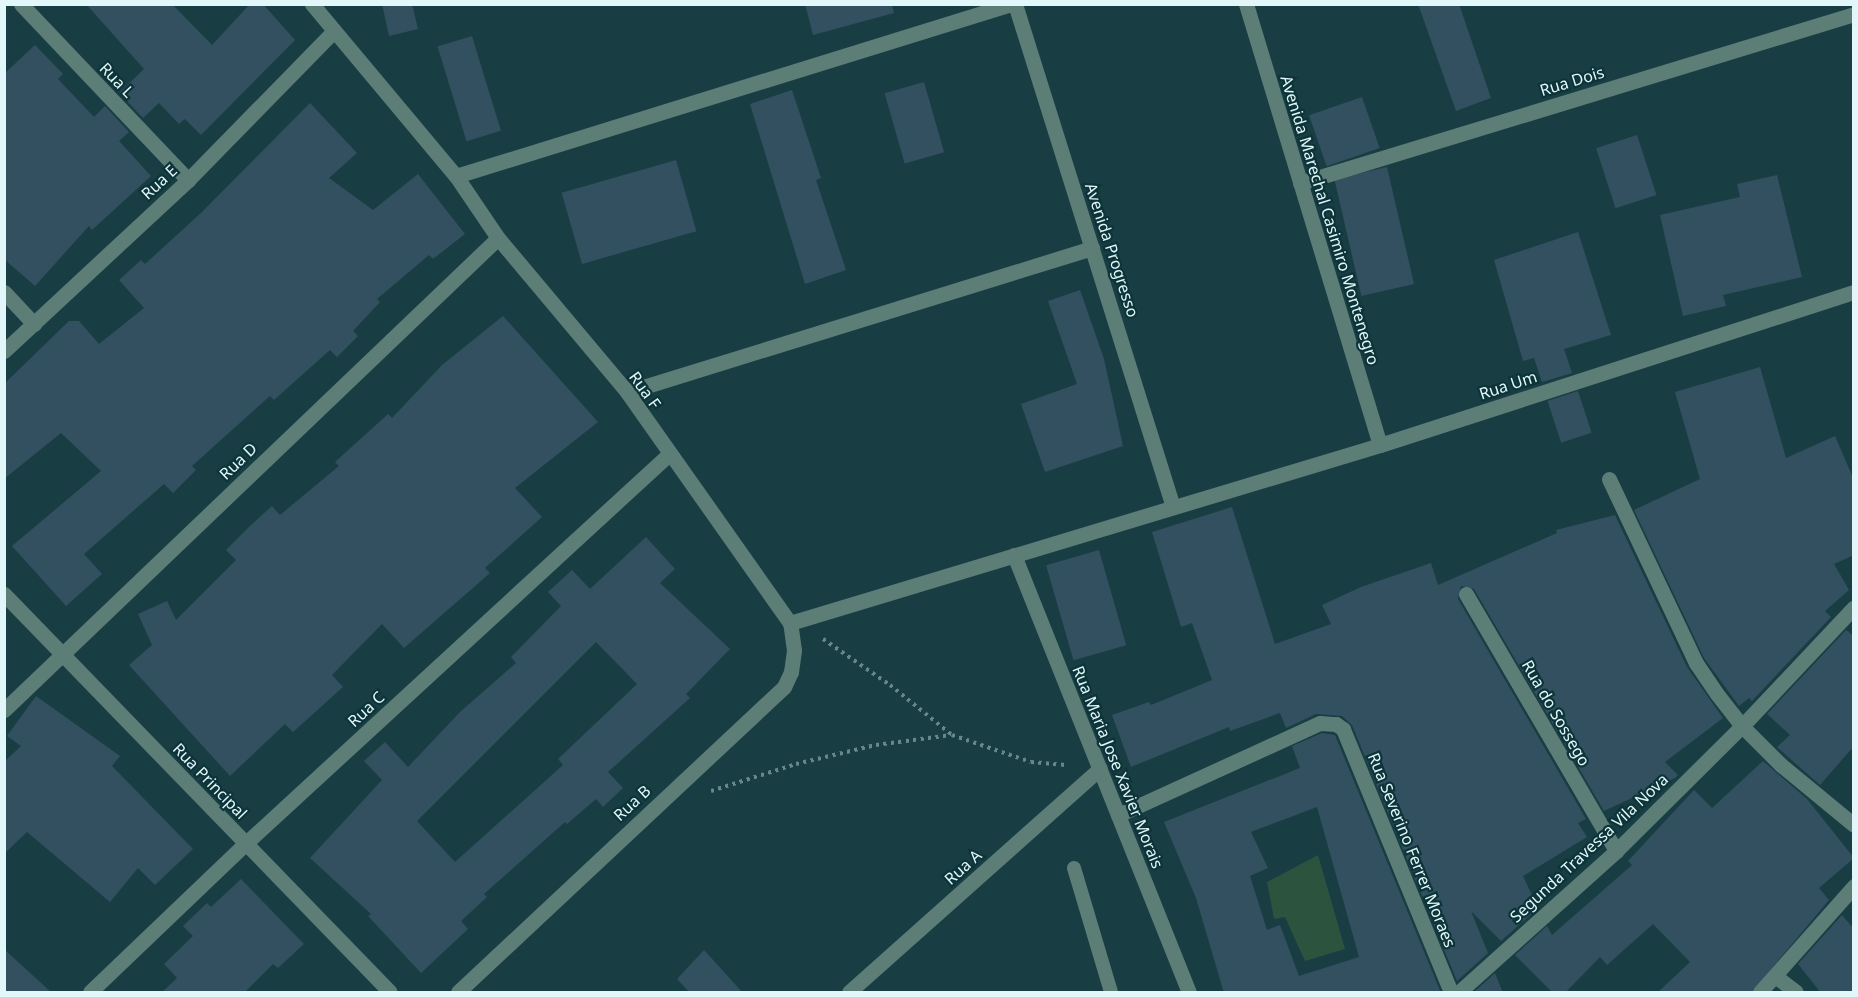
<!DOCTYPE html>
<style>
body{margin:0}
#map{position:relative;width:1858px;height:997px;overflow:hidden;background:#183e43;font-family:"Noto Sans",sans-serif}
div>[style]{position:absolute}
.green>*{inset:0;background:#2b533e}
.building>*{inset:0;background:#325060;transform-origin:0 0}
.path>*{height:4px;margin-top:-2px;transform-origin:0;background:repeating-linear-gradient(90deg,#68878c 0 3px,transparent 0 7.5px)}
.lane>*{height:14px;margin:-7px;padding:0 7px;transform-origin:7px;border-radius:7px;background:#5d7d77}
.street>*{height:15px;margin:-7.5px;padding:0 7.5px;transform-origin:7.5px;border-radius:7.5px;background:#5d7d77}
span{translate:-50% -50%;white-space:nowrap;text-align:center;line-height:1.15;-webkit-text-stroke:4.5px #0c3439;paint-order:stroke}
.street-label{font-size:16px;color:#e2f7fa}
.frame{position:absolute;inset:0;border:6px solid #e2f7fa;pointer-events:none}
</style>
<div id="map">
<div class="green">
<i style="clip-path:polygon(1318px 855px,1345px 949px,1305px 961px,1285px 917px,1274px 919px,1267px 882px)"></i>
</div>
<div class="building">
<i style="clip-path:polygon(86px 4px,172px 4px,212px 45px,250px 4px,263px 4px,295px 40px,201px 135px,185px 119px,179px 124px,159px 103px,143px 118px,119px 93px,144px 69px)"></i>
<i style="clip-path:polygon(382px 4px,412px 4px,418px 29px,389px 36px)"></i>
<i style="clip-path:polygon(805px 4px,892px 4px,894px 13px,813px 35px)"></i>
<i style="clip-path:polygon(1418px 4px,1459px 4px,1491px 98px,1456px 111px)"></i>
<i style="left:472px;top:36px;width:99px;height:36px;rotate:73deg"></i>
<i style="clip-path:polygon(35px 45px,63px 74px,58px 79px,94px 117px,105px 106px,129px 132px,119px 141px,151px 176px,92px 230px,89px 226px,35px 286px,4px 259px,4px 74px)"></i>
<i style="left:924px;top:82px;width:73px;height:41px;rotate:74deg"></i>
<i style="clip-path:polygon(792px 90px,821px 178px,816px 180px,846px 270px,805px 284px,750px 104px)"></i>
<i style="left:1362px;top:97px;width:54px;height:56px;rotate:71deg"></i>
<i style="clip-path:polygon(310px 103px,357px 153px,329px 178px,373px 210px,418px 174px,465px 234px,433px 259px,429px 255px,377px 299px,380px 302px,353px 331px,358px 336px,337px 357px,330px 350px,274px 400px,270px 396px,192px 466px,196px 470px,173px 493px,164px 484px,84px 554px,102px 574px,66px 606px,12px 546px,101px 471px,61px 433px,4px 479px,4px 384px,69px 321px,79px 321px,99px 344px,144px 308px,119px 280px,141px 260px,145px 264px,201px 213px)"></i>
<i style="left:1637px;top:135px;width:63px;height:43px;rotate:72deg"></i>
<i style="left:676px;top:160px;width:74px;height:119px;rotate:74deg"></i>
<i style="left:1387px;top:167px;width:120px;height:54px;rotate:77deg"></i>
<i style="clip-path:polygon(1777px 175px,1802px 277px,1723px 295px,1726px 306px,1683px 316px,1660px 215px,1740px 197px,1737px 184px)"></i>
<i style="clip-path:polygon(1578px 232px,1611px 335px,1564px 349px,1572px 373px,1542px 382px,1534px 358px,1523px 361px,1494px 260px)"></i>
<i style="clip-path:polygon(1080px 290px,1104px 359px,1123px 446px,1045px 472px,1021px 404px,1077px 384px,1048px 301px)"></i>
<i style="clip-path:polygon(503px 316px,598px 422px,515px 488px,542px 517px,485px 568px,490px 573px,404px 648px,382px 624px,332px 675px,343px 687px,293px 732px,285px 724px,230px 776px,129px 665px,152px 645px,138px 614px,167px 601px,176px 620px,236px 560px,226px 550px,251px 525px,272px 506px,280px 515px,339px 466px,335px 462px,388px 414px,392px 418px,442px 365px)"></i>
<i style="clip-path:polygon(1760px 367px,1786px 458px,1835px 436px,1854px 480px,1854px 555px,1834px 564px,1849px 590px,1825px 611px,1831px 617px,1752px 701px,1749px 698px,1739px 706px,1704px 658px,1634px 510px,1700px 479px,1675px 392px)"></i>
<i style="left:1578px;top:391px;width:44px;height:32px;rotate:72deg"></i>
<i style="clip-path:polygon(1232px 507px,1275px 644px,1331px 624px,1322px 605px,1361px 587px,1431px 563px,1438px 585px,1557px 533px,1556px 530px,1615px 515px,1687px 667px,1723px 718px,1665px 762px,1678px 775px,1675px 778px,1604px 811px,1474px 589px,1461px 586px,1458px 599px,1586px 819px,1578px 823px,1587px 837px,1523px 876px,1538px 908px,1501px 941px,1471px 911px,1488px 953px,1457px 981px,1352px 725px,1342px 716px,1316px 714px,1286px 728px,1280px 713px,1230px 731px,1229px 727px,1131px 767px,1112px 715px,1149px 702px,1151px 705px,1212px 680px,1192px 623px,1181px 627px,1152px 532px)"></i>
<i style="clip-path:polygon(evenodd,646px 537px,675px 569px,660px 583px,730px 649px,686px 694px,690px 698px,608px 772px,623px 788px,603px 807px,596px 799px,567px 824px,565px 822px,484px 894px,487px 897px,461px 921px,468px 929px,421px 973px,368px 916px,371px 914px,310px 858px,382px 780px,364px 761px,385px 742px,408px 767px,460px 712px,516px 663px,511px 657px,561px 606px,548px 592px,572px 570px,590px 589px,646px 537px,596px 642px,637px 684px,558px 759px,563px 765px,455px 862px,417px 821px,596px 642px)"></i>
<i style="left:1099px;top:550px;width:99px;height:55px;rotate:74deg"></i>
<i style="clip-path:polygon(1846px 630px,1854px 636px,1854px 746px,1820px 785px,1777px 747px,1790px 735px,1767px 714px)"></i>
<i style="clip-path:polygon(36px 696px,120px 756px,112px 766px,193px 849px,155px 885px,138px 868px,110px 902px,27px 832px,4px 854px,4px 762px,21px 746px,7px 736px)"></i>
<i style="clip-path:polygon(evenodd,1322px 733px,1335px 735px,1441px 993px,1224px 993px,1196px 898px,1164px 822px,1300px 768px,1292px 746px,1322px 733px,1317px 807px,1359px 957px,1299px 976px,1280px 925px,1267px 930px,1250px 876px,1268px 868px,1251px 832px,1317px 807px)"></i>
<i style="clip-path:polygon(1763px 761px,1807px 799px,1854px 858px,1819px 888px,1829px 900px,1751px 993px,1657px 993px,1690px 962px,1653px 924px,1607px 965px,1600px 957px,1565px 993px,1553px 993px,1515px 955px,1547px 926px,1552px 935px,1632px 865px,1628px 861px,1694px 790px,1712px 808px)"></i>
<i style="clip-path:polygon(241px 879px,304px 944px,278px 968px,273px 964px,244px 993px,161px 993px,177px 978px,164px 964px,193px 936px,183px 926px,207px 903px,211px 907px)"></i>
<i style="clip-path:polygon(1842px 915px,1854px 929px,1854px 993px,1821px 993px,1798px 964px)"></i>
<i style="clip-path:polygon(4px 949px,52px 993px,4px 993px)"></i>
<i style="clip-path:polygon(704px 950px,743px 993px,690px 993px,677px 979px)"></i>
<i style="clip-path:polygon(1495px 973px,1503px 993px,1473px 993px)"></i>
</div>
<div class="path">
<i style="left:823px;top:639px;width:81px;rotate:34.5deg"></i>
<i style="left:890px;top:685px;width:80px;rotate:38.9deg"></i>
<i style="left:952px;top:735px;width:83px;rotate:18.9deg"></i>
<i style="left:1031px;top:762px;width:35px;rotate:5deg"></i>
<i style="left:711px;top:791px;width:89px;rotate:-17.6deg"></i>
<i style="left:796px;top:764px;width:82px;rotate:-13.4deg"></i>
<i style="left:876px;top:745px;width:76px;rotate:-7.6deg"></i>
</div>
<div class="lane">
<i style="left:1074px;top:868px;width:129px;rotate:73.4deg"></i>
</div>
<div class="street">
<i style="left:21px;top:4px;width:243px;rotate:46.5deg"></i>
<i style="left:312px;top:4px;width:224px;rotate:50.1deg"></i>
<i style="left:456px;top:176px;width:75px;rotate:55.9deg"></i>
<i style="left:498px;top:238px;width:201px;rotate:50deg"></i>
<i style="left:627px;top:392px;width:283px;rotate:54.8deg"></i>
<i style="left:790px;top:623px;width:616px;rotate:-16.79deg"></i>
<i style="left:1380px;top:445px;width:498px;rotate:-17.9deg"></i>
<i style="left:1015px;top:4px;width:527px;rotate:72.56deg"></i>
<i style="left:1246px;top:4px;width:461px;rotate:73.1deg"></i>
<i style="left:456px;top:176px;width:581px;rotate:-17.22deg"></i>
<i style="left:1300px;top:183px;width:579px;rotate:-16.96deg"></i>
<i style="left:4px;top:292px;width:44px;rotate:46.8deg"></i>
<i style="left:4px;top:351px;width:251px;rotate:-42.9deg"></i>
<i style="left:188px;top:180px;width:207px;rotate:-45.6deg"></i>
<i style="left:627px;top:392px;width:487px;rotate:-17.2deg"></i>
<i style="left:1609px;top:479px;width:204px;rotate:64.7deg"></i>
<i style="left:1696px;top:663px;width:37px;rotate:56deg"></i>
<i style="left:1717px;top:694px;width:41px;rotate:52deg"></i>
<i style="left:1742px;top:726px;width:55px;rotate:45deg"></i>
<i style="left:1781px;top:765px;width:94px;rotate:39.4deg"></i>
<i style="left:1014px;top:555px;width:471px;rotate:68.2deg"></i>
<i style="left:4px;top:594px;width:554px;rotate:45.88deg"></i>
<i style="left:1466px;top:594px;width:298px;rotate:59.7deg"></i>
<i style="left:4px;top:710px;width:683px;rotate:-43.7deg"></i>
<i style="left:1118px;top:815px;width:222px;rotate:-24.5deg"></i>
<i style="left:1320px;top:723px;width:16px;rotate:4deg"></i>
<i style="left:1336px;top:724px;width:9px;rotate:36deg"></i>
<i style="left:1343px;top:729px;width:284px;rotate:67.7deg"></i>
<i style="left:1775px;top:976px;width:26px;rotate:37deg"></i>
<i style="left:90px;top:992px;width:216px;rotate:-43.7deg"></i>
<i style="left:246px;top:843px;width:573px;rotate:-42.6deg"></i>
<i style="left:458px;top:992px;width:446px;rotate:-43.1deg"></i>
<i style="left:784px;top:687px;width:17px;rotate:-65deg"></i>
<i style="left:791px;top:672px;width:22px;rotate:-82deg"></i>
<i style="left:794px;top:650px;width:27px;rotate:-98deg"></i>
<i style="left:849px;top:992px;width:336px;rotate:-41.7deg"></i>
<i style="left:1459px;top:992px;width:211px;rotate:-41.9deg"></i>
<i style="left:1616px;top:851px;width:177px;rotate:-44.8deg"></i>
<i style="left:1742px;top:726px;width:163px;rotate:-46.7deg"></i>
<i style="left:1760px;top:992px;width:142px;rotate:-48.4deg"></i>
</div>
<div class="street-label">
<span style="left:117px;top:80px;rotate:46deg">Rua L</span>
<span style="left:1572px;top:81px;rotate:-17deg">Rua Dois</span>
<span style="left:159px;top:182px;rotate:-43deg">Rua E</span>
<span style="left:1330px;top:220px;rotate:73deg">Avenida Marechal Casimiro Montenegro</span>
<span style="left:1112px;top:250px;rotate:72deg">Avenida Progresso</span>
<span style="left:1508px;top:385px;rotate:-18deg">Rua Um</span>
<span style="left:645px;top:390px;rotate:54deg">Rua F</span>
<span style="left:238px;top:461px;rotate:-44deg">Rua D</span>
<span style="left:366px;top:709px;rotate:-43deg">Rua C</span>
<span style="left:1556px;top:713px;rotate:60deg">Rua do Sossego</span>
<span style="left:1118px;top:767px;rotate:68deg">Rua Maria Jose Xavier Morais</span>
<span style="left:210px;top:781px;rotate:46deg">Rua Principal</span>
<span style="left:632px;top:803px;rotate:-43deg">Rua B</span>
<span style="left:1589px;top:848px;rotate:-43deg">Segunda Travessa Vila Nova</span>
<span style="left:1412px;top:850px;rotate:68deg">Rua Severino Ferrer Moraes</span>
<span style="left:963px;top:867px;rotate:-42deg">Rua A</span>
</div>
<div class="frame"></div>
</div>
